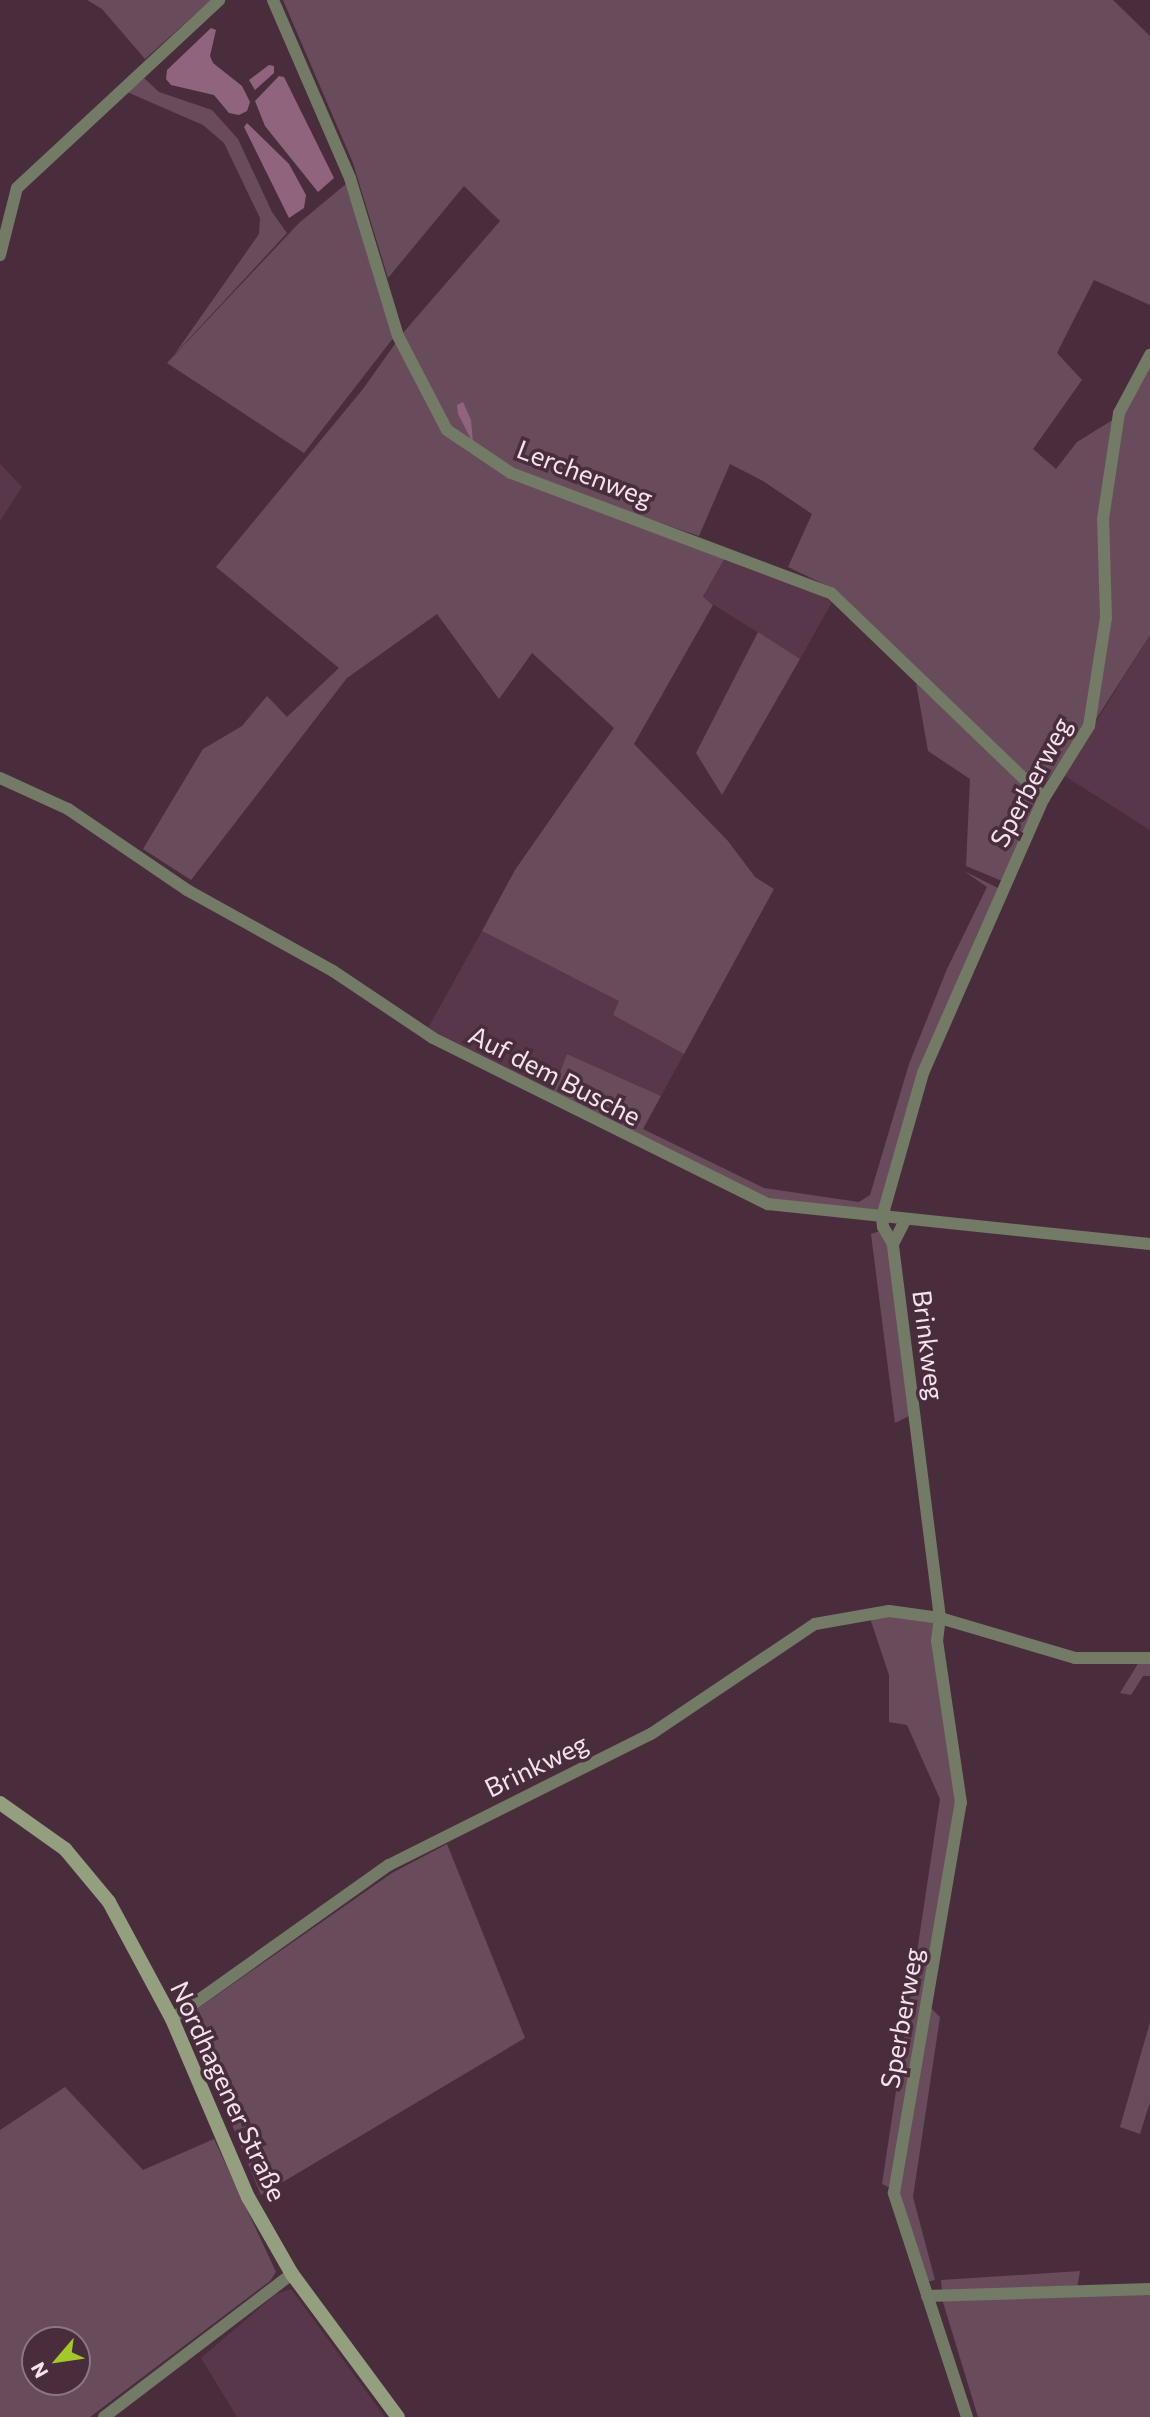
<!DOCTYPE html>
<meta charset="utf-8">
<style>
body{margin:0}
#map{position:relative;width:1150px;height:2417px;overflow:hidden;background:#492d3d;font-family:Commissioner,sans-serif}
div>[style]{position:absolute}
.built>*{inset:0;background:#59374b}
.green>*{inset:0;background:#694c5c}
.water>*{inset:0;background:#91647d}
.street>*{height:12px;margin:-6px;padding:0 6px;transform-origin:6px;border-radius:6px;background:#737a66}
.secondary>*{height:14px;margin:-7px;padding:0 7px;transform-origin:7px;border-radius:7px;background:#949f80}
span{translate:-50% -50%;white-space:nowrap;text-align:center;line-height:1.15;-webkit-text-stroke:7px #492d3d;paint-order:stroke}
.street-label{font-size:26px;color:#f5e2ec}
.north{position:absolute;left:21px;top:2326px;width:70px;height:70px;box-sizing:border-box;background:#492d3d;border:2px solid #8e7583;border-radius:50%;rotate:241deg;font-size:19px;font-weight:700;line-height:28px;text-align:center;color:#f5e2ec}
.north::after{content:'';display:block;margin:auto;width:24px;height:32px;background:#a2c929;clip-path:polygon(50% 0,100% 100%,50% 72%,0 100%)}
</style>
<div id="map">
<div class="built">
<i style="clip-path:polygon(0 464px,22px 487px,0 521px)"></i>
<i style="clip-path:polygon(726px 556px,805px 586px,832px 602px,800px 659px,703px 598px)"></i>
<i style="clip-path:polygon(1150px 635px,1150px 830px,1063px 775px)"></i>
<i style="clip-path:polygon(482px 931px,620px 1001px,613px 1015px,684px 1054px,661px 1096px,567px 1054px,551px 1095px,428px 1028px)"></i>
<i style="clip-path:polygon(291px 2289px,385px 2417px,237px 2417px,201px 2358px,276px 2294px)"></i>
</div>
<div class="green">
<i style="clip-path:polygon(87px 0,211px 0,145px 59px,102px 9px)"></i>
<i style="clip-path:polygon(283px 0,1113px 0,1150px 36px,1150px 305px,1094px 280px,1057px 353px,1082px 380px,1033px 449px,1056px 469px,1077px 442px,1124px 413px,1150px 360px,1150px 635px,1093px 724px,1087px 723px,1045px 783px,1037px 785px,836px 590px,788px 567px,812px 514px,763px 481px,730px 464px,699px 536px,620px 509px,726px 556px,703px 597px,713px 605px,634px 744px,728px 841px,755px 877px,774px 889px,684px 1054px,613px 1015px,619px 1001px,482px 931px,515px 870px,614px 728px,532px 653px,499px 699px,437px 614px,347px 678px,191px 880px,143px 849px,203px 749px,242px 726px,267px 696px,287px 717px,339px 668px,216px 567px,363px 389px,402px 334px,500px 221px,464px 186px,388px 278px,353px 163px)"></i>
<i style="clip-path:polygon(144px 78px,159px 92px,212px 110px,238px 139px,272px 212px,287px 233px,174px 355px,259px 234px,260px 218px,224px 143px,203px 125px,127px 92px)"></i>
<i style="clip-path:polygon(346px 184px,394px 337px,304px 453px,167px 363px,299px 223px)"></i>
<i style="clip-path:polygon(758px 632px,800px 659px,722px 795px,696px 753px)"></i>
<i style="clip-path:polygon(916px 683px,1039px 800px,1002px 881px,966px 866px,970px 779px,928px 751px)"></i>
<i style="clip-path:polygon(964px 871px,998px 888px,962px 971px,881px 1211px,766px 1198px,551px 1095px,567px 1054px,661px 1096px,643px 1129px,764px 1188px,859px 1202px,870px 1195px,909px 1064px,947px 969px,987px 887px)"></i>
<i style="clip-path:polygon(880px 1231px,888px 1245px,911px 1415px,895px 1423px,871px 1234px)"></i>
<i style="clip-path:polygon(889px 1614px,933px 1621px,958px 1804px,890px 2188px,882px 2184px,940px 1799px,907px 1725px,889px 1722px,889px 1675px,870px 1618px)"></i>
<i style="clip-path:polygon(1150px 1661px,1150px 1676px,1143px 1676px,1131px 1695px,1120px 1693px,1139px 1662px)"></i>
<i style="clip-path:polygon(447px 1844px,525px 2038px,261px 2195px,187px 2016px,392px 1873px)"></i>
<i style="clip-path:polygon(929px 2006px,940px 2017px,913px 2197px,935px 2280px,925px 2282px,897px 2195px)"></i>
<i style="clip-path:polygon(1150px 2022px,1150px 2102px,1140px 2134px,1120px 2127px)"></i>
<i style="clip-path:polygon(evenodd,65px 2087px,143px 2170px,214px 2139px,276px 2272px,270px 2281px,90px 2417px,0 2417px,0 2130px,65px 2087px,35px 2340px,77px 2340px,77px 2382px,35px 2382px,35px 2340px)"></i>
<i style="clip-path:polygon(1080px 2271px,1077px 2288px,942px 2292px,941px 2280px)"></i>
<i style="clip-path:polygon(1150px 2292px,1150px 2417px,978px 2417px,942px 2299px)"></i>
</div>
<div class="water">
<i style="clip-path:polygon(211px 28px,216px 30px,210px 56px,213px 63px,242px 86px,250px 102px,247px 111px,239px 115px,229px 113px,214px 95px,171px 85px,166px 79px,167px 70px)"></i>
<i style="clip-path:polygon(269px 65px,274px 66px,274px 73px,255px 90px,249px 80px)"></i>
<i style="clip-path:polygon(279px 76px,284px 77px,334px 178px,318px 192px,265px 126px,255px 101px)"></i>
<i style="clip-path:polygon(247px 123px,289px 164px,306px 195px,304px 208px,289px 218px,244px 127px)"></i>
<i style="clip-path:polygon(463px 402px,471px 420px,473px 443px,458px 414px,457px 405px)"></i>
</div>
<div class="street">
<i style="left:273px;top:0;width:194px;rotate:66.6deg"></i>
<i style="left:350px;top:178px;width:165px;rotate:73.1deg"></i>
<i style="left:398px;top:336px;width:106px;rotate:62.5deg"></i>
<i style="left:447px;top:430px;width:77px;rotate:33.9deg"></i>
<i style="left:511px;top:473px;width:342px;rotate:20.6deg"></i>
<i style="left:831px;top:593px;width:296px;rotate:43.9deg"></i>
<i style="left:0;top:255px;width:69px;rotate:-75.8deg"></i>
<i style="left:17px;top:188px;width:276px;rotate:-42.9deg"></i>
<i style="left:0;top:778px;width:75px;rotate:24.5deg"></i>
<i style="left:68px;top:809px;width:144px;rotate:34.2deg"></i>
<i style="left:187px;top:890px;width:167px;rotate:29deg"></i>
<i style="left:333px;top:971px;width:120px;rotate:33.8deg"></i>
<i style="left:433px;top:1038px;width:374px;rotate:26.4deg"></i>
<i style="left:768px;top:1204px;width:384px;rotate:6deg"></i>
<i style="left:893px;top:1244px;width:27px;rotate:-63deg"></i>
<i style="left:172px;top:2019px;width:266px;rotate:-35.4deg"></i>
<i style="left:389px;top:1865px;width:293px;rotate:-26.6deg"></i>
<i style="left:651px;top:1734px;width:197px;rotate:-33.9deg"></i>
<i style="left:815px;top:1624px;width:75px;rotate:-10deg"></i>
<i style="left:889px;top:1611px;width:51px;rotate:7.8deg"></i>
<i style="left:940px;top:1618px;width:141px;rotate:16.5deg"></i>
<i style="left:1075px;top:1658px;width:75px"></i>
<i style="left:927px;top:2296px;width:223px;rotate:-1.8deg"></i>
<i style="left:104px;top:2417px;width:236px;rotate:-37.3deg"></i>
<i style="left:967px;top:2417px;width:236px;rotate:-108.1deg"></i>
<i style="left:894px;top:2193px;width:396px;rotate:-80.3deg"></i>
<i style="left:961px;top:1803px;width:164px;rotate:-98.4deg"></i>
<i style="left:937px;top:1641px;width:23px;rotate:-83deg"></i>
<i style="left:940px;top:1618px;width:377px;rotate:-97.2deg"></i>
<i style="left:893px;top:1244px;width:20px;rotate:-120deg"></i>
<i style="left:883px;top:1227px;width:10px;rotate:-96deg"></i>
<i style="left:882px;top:1217px;width:150px;rotate:-74.1deg"></i>
<i style="left:923px;top:1073px;width:300px;rotate:-66.3deg"></i>
<i style="left:1044px;top:798px;width:85px;rotate:-58deg"></i>
<i style="left:1089px;top:726px;width:109px;rotate:-81.1deg"></i>
<i style="left:1106px;top:618px;width:99px;rotate:-91.7deg"></i>
<i style="left:1103px;top:519px;width:107px;rotate:-81.4deg"></i>
<i style="left:1119px;top:413px;width:66px;rotate:-61.9deg"></i>
</div>
<div class="secondary">
<i style="left:0;top:1803px;width:80px;rotate:35.3deg"></i>
<i style="left:65px;top:1849px;width:69px;rotate:50.3deg"></i>
<i style="left:109px;top:1902px;width:133px;rotate:61.7deg"></i>
<i style="left:172px;top:2019px;width:194px;rotate:66.9deg"></i>
<i style="left:248px;top:2197px;width:89px;rotate:60.3deg"></i>
<i style="left:292px;top:2274px;width:178px;rotate:53.5deg"></i>
</div>
<div class="street-label">
<span style="left:585px;top:473px;rotate:21deg">Lerchenweg</span>
<span style="left:1030px;top:782px;rotate:-62deg">Sperberweg</span>
<span style="left:555px;top:1075px;rotate:27deg">Auf dem Busche</span>
<span style="left:929px;top:1345px;rotate:83deg">Brinkweg</span>
<span style="left:536px;top:1765px;rotate:-26deg">Brinkweg</span>
<span style="left:901px;top:2018px;rotate:-80deg">Sperberweg</span>
<span style="left:229px;top:2091px;rotate:65deg">Nordhagener Straße</span>
</div>
<div class="north">N</div>
</div>
